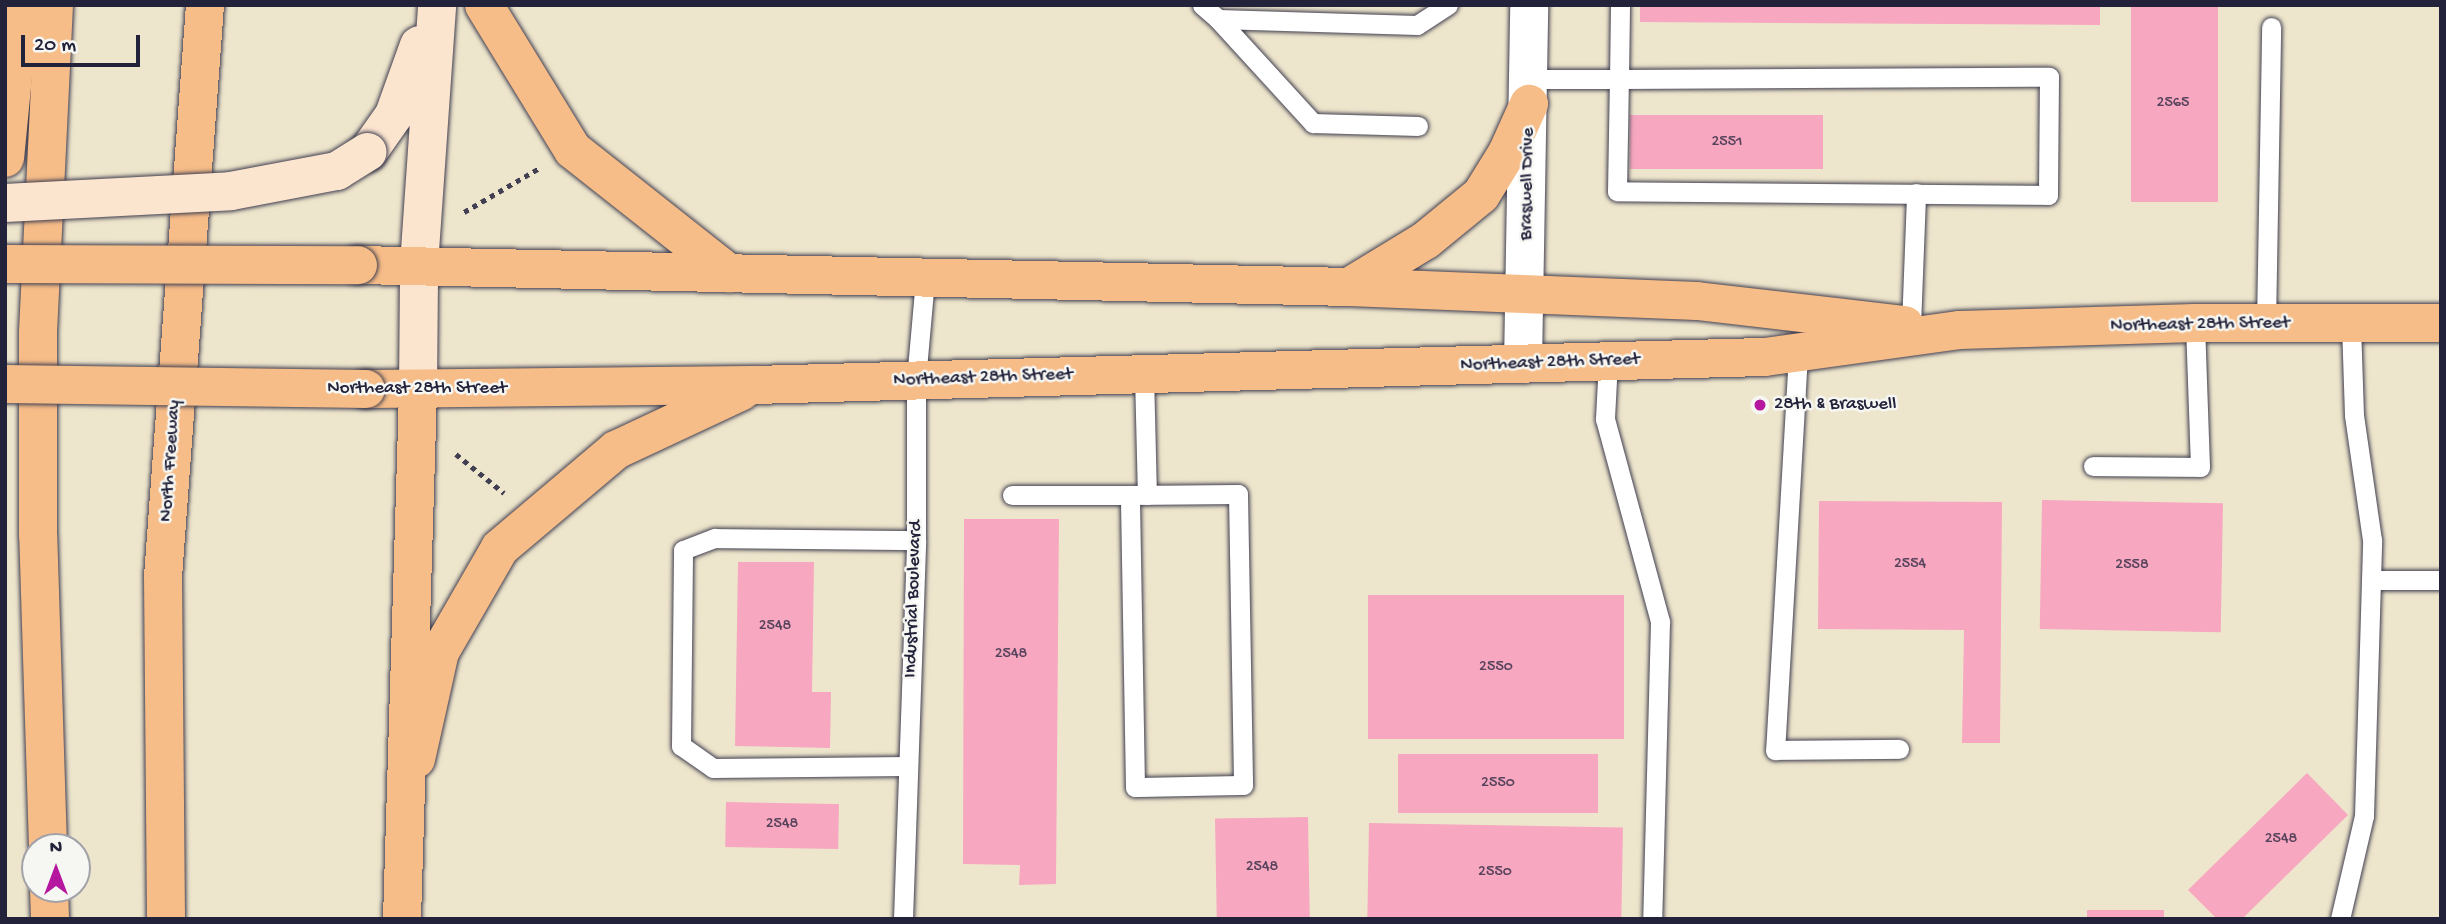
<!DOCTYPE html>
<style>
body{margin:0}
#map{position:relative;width:2446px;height:924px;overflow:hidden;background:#eee6cc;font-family:"Gochi Hand",sans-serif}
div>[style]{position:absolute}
.building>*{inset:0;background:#f7a7c0;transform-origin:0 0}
.path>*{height:4.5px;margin-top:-2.25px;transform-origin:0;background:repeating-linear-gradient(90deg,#413f51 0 5px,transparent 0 10px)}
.roads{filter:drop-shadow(0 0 2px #413f51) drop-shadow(0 0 2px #413f51)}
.service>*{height:19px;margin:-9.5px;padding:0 9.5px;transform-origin:9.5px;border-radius:9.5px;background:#fff}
.minor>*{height:38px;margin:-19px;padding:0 19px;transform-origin:19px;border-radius:19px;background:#fff}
.secondary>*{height:38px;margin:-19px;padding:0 19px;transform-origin:19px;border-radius:19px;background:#fce5cf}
.primary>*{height:38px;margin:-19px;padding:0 19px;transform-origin:19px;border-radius:19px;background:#f7bd88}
.motorway>*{height:38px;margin:-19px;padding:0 19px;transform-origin:19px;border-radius:19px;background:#f7bd88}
.bridges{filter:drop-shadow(0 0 2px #413f51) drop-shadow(0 0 2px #413f51)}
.secondary-bridge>*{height:38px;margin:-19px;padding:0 19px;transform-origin:19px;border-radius:19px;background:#fce5cf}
.primary-bridge>*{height:38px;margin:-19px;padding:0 19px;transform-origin:19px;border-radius:19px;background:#f7bd88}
.dots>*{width:19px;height:19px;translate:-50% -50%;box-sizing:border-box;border:4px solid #f6f6f2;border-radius:50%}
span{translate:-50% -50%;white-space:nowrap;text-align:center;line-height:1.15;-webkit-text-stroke:5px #f6f6f2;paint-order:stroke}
.number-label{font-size:16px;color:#57435c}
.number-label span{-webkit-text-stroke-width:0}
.street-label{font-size:19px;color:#22223b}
.poi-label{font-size:19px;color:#22223b}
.left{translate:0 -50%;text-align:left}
.frame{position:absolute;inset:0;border:7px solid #22223b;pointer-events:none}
.north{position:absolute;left:21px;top:833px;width:70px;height:70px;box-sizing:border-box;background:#f6f6f2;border:2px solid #a1a1a9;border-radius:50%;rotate:0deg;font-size:19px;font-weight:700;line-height:28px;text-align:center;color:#22223b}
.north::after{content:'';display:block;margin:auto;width:24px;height:32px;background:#b5179e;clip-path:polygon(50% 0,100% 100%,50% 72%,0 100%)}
.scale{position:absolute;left:21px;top:35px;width:119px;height:32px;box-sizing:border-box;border:4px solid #22223b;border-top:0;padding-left:9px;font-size:21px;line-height:24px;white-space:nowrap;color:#22223b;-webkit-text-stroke:5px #f6f6f2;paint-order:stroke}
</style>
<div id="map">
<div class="building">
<i style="clip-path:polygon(1640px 5px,2100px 5px,2100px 25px,1640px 22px)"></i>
<i style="left:2131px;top:5px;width:87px;height:197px"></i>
<i style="left:1823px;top:115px;width:54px;height:193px;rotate:90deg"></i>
<i style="left:2042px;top:500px;width:181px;height:129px;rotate:1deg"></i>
<i style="clip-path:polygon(1819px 501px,2002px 502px,2000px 743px,1962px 743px,1964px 630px,1818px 629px)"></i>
<i style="clip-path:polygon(964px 519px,1059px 519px,1056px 884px,1019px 885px,1020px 865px,963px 864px)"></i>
<i style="clip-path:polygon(738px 562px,814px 562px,812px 692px,831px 692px,830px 748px,735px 746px)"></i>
<i style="left:1368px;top:595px;width:256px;height:144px"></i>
<i style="left:1398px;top:754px;width:200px;height:59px"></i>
<i style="clip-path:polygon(2307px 773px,2348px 815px,2242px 919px,2217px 919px,2188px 890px)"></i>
<i style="left:726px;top:802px;width:113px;height:45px;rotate:1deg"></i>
<i style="left:1308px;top:817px;width:102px;height:93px;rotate:89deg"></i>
<i style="left:1369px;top:823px;width:254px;height:96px;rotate:1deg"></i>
<i style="left:2164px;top:910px;width:9px;height:77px;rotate:90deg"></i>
</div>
<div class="path">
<i style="left:464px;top:212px;width:86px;rotate:-30.2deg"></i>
<i style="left:456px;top:454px;width:62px;rotate:39.1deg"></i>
</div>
<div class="roads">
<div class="service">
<i style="left:1202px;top:5px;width:21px;rotate:41deg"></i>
<i style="left:1218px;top:19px;width:199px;rotate:1.7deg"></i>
<i style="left:1417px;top:25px;width:37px;rotate:-33deg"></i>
<i style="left:1218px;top:19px;width:141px;rotate:47.6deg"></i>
<i style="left:1313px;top:123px;width:105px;rotate:1.6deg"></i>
<i style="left:1529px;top:79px;width:90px"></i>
<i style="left:1619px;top:79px;width:430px;rotate:-0.3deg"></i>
<i style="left:2049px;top:77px;width:118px;rotate:90.5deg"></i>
<i style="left:2048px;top:195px;width:431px;rotate:-179.5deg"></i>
<i style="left:1617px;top:191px;width:112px;rotate:-89deg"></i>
<i style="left:1619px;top:79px;width:74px;rotate:-89.2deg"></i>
<i style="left:2266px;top:324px;width:297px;rotate:-89deg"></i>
<i style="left:1911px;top:326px;width:133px;rotate:-87.8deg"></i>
<i style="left:1798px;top:354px;width:397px;rotate:93.3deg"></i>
<i style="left:1775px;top:750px;width:124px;rotate:-0.5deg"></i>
<i style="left:1608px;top:361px;width:58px;rotate:93deg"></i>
<i style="left:1605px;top:419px;width:210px;rotate:74.8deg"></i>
<i style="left:1660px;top:622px;width:297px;rotate:91.5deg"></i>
<i style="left:1144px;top:374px;width:121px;rotate:88.6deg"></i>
<i style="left:2093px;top:466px;width:107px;rotate:0.5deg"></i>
<i style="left:2200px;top:467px;width:144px;rotate:-92deg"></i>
<i style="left:1238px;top:494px;width:291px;rotate:89deg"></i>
<i style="left:1243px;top:785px;width:108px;rotate:178.9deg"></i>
<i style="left:1135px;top:787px;width:292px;rotate:-91deg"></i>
<i style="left:1130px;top:495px;width:108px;rotate:-0.5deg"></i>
<i style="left:1012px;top:495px;width:118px"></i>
<i style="left:2371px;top:580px;width:70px"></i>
<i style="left:908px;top:766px;width:195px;rotate:179.4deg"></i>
<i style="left:713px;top:768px;width:39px;rotate:-145deg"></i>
<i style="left:681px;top:746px;width:196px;rotate:-89.4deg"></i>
<i style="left:683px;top:550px;width:34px;rotate:-21deg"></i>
<i style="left:715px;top:538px;width:201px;rotate:0.6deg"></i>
<i style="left:903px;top:919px;width:379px;rotate:-88deg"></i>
<i style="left:916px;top:540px;width:160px;rotate:-90deg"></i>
<i style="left:916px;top:380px;width:101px;rotate:-84.9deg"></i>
<i style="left:2340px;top:919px;width:106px;rotate:-76.9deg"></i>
<i style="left:2364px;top:816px;width:276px;rotate:-88.3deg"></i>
<i style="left:2372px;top:540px;width:126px;rotate:-98.2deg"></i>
<i style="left:2354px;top:415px;width:92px;rotate:-91.9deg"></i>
</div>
<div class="minor">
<i style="left:1523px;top:364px;width:359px;rotate:-89deg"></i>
</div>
<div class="secondary">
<i style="left:368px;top:152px;width:45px;rotate:-54.9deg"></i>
<i style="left:394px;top:115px;width:74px;rotate:-70.3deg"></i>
<i style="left:418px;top:391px;width:126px;rotate:-89.5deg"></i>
<i style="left:419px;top:265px;width:261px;rotate:-86deg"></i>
</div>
<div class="primary">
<i style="left:484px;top:5px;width:170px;rotate:58.5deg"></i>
<i style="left:573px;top:150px;width:199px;rotate:38.3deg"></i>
<i style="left:358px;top:265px;width:991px;rotate:1.27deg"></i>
<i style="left:1349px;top:287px;width:348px;rotate:2.3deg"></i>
<i style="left:1697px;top:301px;width:209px;rotate:6.6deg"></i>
<i style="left:1349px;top:287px;width:90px;rotate:-31.4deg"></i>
<i style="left:1426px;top:240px;width:71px;rotate:-39.3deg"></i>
<i style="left:1481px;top:195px;width:49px;rotate:-58.2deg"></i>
<i style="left:1507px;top:153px;width:54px;rotate:-65.8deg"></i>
<i style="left:366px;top:389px;width:388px;rotate:-0.6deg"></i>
<i style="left:754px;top:385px;width:1011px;rotate:-1.59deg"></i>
<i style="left:1765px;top:357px;width:197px;rotate:-7.9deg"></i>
<i style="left:1960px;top:330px;width:235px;rotate:-1.7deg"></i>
<i style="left:2195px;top:323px;width:246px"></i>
<i style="left:416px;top:759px;width:110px;rotate:-77.4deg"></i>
<i style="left:440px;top:652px;width:120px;rotate:-60deg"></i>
<i style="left:500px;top:548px;width:152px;rotate:-40.2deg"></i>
<i style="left:616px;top:450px;width:139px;rotate:-25.1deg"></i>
</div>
<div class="motorway">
<i style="left:5px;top:158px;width:154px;rotate:-84.4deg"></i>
<i style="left:48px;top:847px;width:312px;rotate:-91.8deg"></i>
<i style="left:38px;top:535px;width:203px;rotate:-90deg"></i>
<i style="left:38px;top:332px;width:327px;rotate:-87.2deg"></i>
<i style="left:49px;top:889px;width:30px;rotate:88deg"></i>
<i style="left:166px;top:919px;width:342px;rotate:-90.5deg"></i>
<i style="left:163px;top:577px;width:574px;rotate:-85.8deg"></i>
<i style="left:402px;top:919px;width:528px;rotate:-88.26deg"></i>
</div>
</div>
<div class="bridges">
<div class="secondary-bridge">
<i style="left:5px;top:203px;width:226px;rotate:-3deg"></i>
<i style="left:231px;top:191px;width:108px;rotate:-10.7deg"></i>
<i style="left:337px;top:171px;width:36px;rotate:-32deg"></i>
</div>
<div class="primary-bridge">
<i style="left:5px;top:264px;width:353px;rotate:0.2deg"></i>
<i style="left:5px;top:384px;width:361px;rotate:0.8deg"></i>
</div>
</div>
<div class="dots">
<i style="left:1760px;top:405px;background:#b5179e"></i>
</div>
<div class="number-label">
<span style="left:2173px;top:104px">2565</span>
<span style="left:1727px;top:143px">2551</span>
<span style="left:1910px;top:565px">2554</span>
<span style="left:2132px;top:566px">2558</span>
<span style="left:775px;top:627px">2548</span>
<span style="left:1011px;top:655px">2548</span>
<span style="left:1496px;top:668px">2550</span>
<span style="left:1498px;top:784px">2550</span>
<span style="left:782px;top:825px">2548</span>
<span style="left:2281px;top:840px">2548</span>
<span style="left:1262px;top:868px">2548</span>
<span style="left:1495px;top:873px">2550</span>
</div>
<div class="street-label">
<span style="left:1528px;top:184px;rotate:-89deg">Braswell Drive</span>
<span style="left:2200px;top:325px;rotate:-1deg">Northeast 28th Street</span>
<span style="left:1550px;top:363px;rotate:-2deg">Northeast 28th Street</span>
<span style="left:983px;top:378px;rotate:-2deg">Northeast 28th Street</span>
<span style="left:417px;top:389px">Northeast 28th Street</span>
<span style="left:171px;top:461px;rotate:-86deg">North Freeway</span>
<span style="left:914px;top:599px;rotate:-88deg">Industrial Boulevard</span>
</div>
<div class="poi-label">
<span class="left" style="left:1774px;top:405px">28th &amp; Braswell</span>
</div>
<div class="frame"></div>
<div class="north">N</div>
<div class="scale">20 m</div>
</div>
